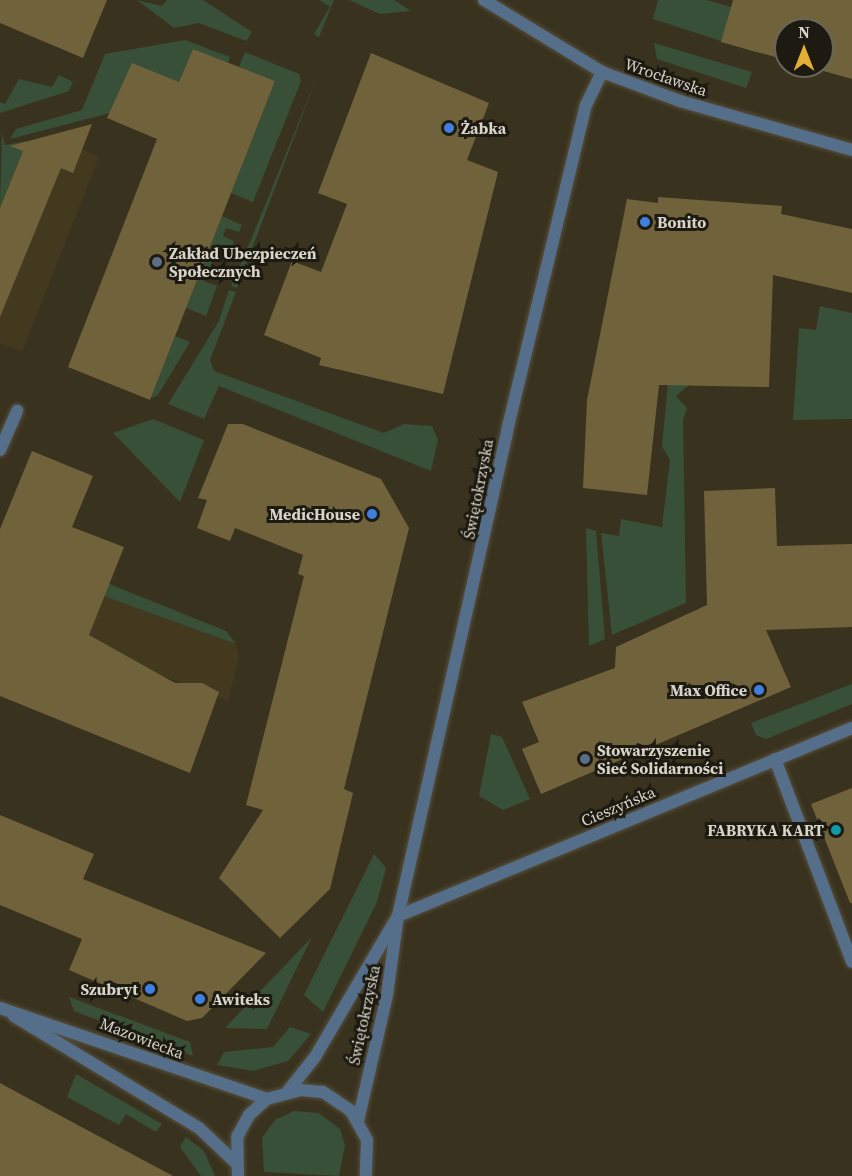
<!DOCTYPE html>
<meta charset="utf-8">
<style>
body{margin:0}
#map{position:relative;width:852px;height:1176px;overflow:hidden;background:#39321e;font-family:"Source Serif 4",serif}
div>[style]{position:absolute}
.built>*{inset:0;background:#42391e}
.green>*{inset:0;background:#395038}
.building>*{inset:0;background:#70633c}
.roads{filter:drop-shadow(0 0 2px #564f3d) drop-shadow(0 0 2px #564f3d)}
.service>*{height:12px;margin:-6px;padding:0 6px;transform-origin:6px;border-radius:6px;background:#556f8b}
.minor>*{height:12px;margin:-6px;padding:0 6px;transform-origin:6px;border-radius:6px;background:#556f8b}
.tertiary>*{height:12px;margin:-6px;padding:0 6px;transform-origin:6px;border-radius:6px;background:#556f8b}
.dots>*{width:16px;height:16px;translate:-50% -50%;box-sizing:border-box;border:3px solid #1d1a12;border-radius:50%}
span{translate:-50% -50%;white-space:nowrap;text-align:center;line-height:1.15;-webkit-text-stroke:6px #1d1a12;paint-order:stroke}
.street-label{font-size:16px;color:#d8d4c8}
.poi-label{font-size:16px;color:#d8d4c8;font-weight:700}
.left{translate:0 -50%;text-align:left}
.right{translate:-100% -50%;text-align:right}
.north{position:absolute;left:774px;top:18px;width:60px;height:60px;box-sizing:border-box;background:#1d1a12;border:2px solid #68645b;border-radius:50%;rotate:0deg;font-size:16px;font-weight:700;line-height:24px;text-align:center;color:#d8d4c8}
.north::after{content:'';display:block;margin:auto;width:21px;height:27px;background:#e3ae34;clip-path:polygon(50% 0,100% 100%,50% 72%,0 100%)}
</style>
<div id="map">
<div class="built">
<i style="clip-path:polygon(91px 124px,82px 149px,99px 157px,22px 352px,0 343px,0 208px,27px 141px)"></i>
<i style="clip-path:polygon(29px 569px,236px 644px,239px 657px,228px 701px,17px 620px,0 592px)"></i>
</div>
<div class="green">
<i style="clip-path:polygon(137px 0,162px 6px,167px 0,203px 0,252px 32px,246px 41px,199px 23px,174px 28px)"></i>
<i style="clip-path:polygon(319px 0,334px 0,319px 37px,314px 34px,330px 7px)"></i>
<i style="clip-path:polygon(349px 0,394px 0,411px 11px,380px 14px)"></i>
<i style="clip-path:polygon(658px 0,707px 0,731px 7px,727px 21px,759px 30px,755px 52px,653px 19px)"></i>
<i style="clip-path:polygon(185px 40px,230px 57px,228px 63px,193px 49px,179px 82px,132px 64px,110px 113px,10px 139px,16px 129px,82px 110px,105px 54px)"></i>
<i style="clip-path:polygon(654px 43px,752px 72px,746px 88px,657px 59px)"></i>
<i style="clip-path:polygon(245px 52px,299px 74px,301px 81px,253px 202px,231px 193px,275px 81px,239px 67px)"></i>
<i style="clip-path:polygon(59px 75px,73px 82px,69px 91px,0 113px,0 102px,5px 104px,19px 79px,52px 87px)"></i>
<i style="clip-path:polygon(317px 77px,237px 288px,231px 286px,253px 235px)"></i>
<i style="clip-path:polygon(2px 133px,5px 145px,27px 141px,0 208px)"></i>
<i style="clip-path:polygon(222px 216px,242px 225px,239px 232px,226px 228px,223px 236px,234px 241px,231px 252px,218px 248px,204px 281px,217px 286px,206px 316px,186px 308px)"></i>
<i style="clip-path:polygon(229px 290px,236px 292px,210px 360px,214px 371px,384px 433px,404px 424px,432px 426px,438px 440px,431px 471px,219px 386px,204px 419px,168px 404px,219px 321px)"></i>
<i style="clip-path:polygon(820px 306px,852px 313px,852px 419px,793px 420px,799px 328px,816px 330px)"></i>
<i style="clip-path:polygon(175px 336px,190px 342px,158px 395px,151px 398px)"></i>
<i style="clip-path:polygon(689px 348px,688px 386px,676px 396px,687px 408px,683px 420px,686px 603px,612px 635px,601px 533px,619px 536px,621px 519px,662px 527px,670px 460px,662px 446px,668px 383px)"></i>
<i style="clip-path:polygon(153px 419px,204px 440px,180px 502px,113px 433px)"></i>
<i style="clip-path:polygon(586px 528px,596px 531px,605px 639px,589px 646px)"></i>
<i style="clip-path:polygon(35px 554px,226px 631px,236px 644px,29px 569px)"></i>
<i style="clip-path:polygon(852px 684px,852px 704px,766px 739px,756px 735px,751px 723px)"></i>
<i style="clip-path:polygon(491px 734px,502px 737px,530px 799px,503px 810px,479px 796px)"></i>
<i style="clip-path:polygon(374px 854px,386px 868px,377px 902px,323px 1012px,304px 995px)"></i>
<i style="clip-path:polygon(312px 937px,267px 1029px,225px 1028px)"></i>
<i style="clip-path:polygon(69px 997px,190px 1042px,193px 1056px,74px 1011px)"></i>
<i style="clip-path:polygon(290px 1027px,311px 1034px,288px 1061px,253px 1071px,217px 1065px,224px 1052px,273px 1047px)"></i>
<i style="clip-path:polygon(76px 1074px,98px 1087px,162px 1124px,156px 1132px,126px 1114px,119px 1125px,67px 1097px)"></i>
<i style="clip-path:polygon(294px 1111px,319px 1113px,340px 1129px,345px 1145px,339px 1176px,264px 1172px,262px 1138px,275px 1120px)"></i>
<i style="clip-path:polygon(186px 1137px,204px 1151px,215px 1176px,201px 1176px,180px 1147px)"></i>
</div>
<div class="building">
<i style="clip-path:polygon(0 0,107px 0,83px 58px,0 23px)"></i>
<i style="clip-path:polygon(733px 0,852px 0,852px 79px,806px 66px,822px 66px,822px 30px,786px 30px,786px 60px,721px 42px)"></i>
<i style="clip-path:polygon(193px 49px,275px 81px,150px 400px,68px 367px,157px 139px,107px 118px,132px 63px,179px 82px)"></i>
<i style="clip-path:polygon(371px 53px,489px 103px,467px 160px,498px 172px,443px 394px,319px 365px,321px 358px,264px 335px,292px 261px,321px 272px,347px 204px,318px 193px)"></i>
<i style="clip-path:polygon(92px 124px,73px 173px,61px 168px,0 317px,0 208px,23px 151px,10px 146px)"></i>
<i style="clip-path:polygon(658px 197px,782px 206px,781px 214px,852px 229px,852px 293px,773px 275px,769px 387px,659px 385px,647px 495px,583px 488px,587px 400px,627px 199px,658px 203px)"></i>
<i style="clip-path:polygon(228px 424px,243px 424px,381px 479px,409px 528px,344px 789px,353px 793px,330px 889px,280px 938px,219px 878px,263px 810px,246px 805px,304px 576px,298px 574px,303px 555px,235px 528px,230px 541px,197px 528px,207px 500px,198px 498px)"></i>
<i style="clip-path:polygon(32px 451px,93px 476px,72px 527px,124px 547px,89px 635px,175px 683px,202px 683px,219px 692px,190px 773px,0 696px,0 529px)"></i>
<i style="clip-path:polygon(775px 488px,777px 546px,852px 544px,852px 627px,766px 630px,791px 687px,541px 794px,522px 749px,539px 742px,522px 702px,615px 668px,616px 647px,707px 605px,704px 491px)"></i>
<i style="clip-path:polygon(852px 788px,852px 903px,850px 903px,811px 804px)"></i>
<i style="clip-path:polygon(0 815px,94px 854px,83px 879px,266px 953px,202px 1018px,187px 1021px,69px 970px,82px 939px,0 905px)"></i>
<i style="clip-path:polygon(0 1083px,46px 1108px,173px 1176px,0 1176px)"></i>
</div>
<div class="roads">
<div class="service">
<i style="left:775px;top:759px;width:217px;rotate:69.2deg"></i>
</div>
<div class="minor">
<i style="left:0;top:450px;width:43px;rotate:-66.4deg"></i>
<i style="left:398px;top:916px;width:491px;rotate:-22.5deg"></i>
<i style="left:0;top:1008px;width:282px;rotate:18.8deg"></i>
<i style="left:14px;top:1016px;width:216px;rotate:31.2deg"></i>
<i style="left:199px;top:1128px;width:50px;rotate:43.4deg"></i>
<i style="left:288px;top:1091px;width:43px;rotate:-51.5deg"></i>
<i style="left:315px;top:1057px;width:160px;rotate:-59.6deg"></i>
<i style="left:358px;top:1121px;width:129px;rotate:-77deg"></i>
<i style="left:387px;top:995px;width:80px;rotate:-82.1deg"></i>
<i style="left:398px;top:916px;width:497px;rotate:-77.3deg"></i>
<i style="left:507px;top:431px;width:335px;rotate:-76.4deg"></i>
<i style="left:586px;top:105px;width:37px;rotate:-64deg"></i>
<i style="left:238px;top:1176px;width:39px;rotate:-91deg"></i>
<i style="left:237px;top:1137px;width:25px;rotate:-61deg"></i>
<i style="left:249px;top:1115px;width:24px;rotate:-42deg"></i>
<i style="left:267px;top:1099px;width:34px;rotate:-15deg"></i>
<i style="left:300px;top:1090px;width:23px;rotate:5deg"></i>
<i style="left:323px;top:1092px;width:34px;rotate:34deg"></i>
<i style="left:351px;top:1111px;width:33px;rotate:61deg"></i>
<i style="left:367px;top:1140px;width:36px;rotate:92deg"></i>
</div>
<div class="tertiary">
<i style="left:484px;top:0;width:138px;rotate:31.4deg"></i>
<i style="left:602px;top:72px;width:83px;rotate:20.4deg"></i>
<i style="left:680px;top:101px;width:179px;rotate:15.9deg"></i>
</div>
</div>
<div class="dots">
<i style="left:449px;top:128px;background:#3f7fe0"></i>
<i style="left:645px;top:222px;background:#3f7fe0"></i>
<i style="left:157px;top:262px;background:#5c6f8a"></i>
<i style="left:372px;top:514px;background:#3f7fe0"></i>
<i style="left:759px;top:690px;background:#3f7fe0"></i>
<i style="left:585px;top:759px;background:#5c6f8a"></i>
<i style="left:836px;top:830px;background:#0f9aa8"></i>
<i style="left:150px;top:989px;background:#3f7fe0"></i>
<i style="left:200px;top:999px;background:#3f7fe0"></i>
</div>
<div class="street-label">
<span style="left:666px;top:77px;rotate:19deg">Wrocławska</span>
<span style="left:478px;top:489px;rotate:-79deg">Świętokrzyska</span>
<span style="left:618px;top:806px;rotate:-23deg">Cieszyńska</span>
<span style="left:364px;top:1015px;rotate:-78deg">Świętokrzyska</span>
<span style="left:142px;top:1038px;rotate:21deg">Mazowiecka</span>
</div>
<div class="poi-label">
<span class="left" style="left:461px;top:128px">Żabka</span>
<span class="left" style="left:657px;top:222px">Bonito</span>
<span class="left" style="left:169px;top:262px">Zakład Ubezpieczeń<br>Społecznych</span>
<span class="right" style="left:360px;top:514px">MedicHouse</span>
<span class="right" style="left:747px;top:690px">Max Office</span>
<span class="left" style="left:597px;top:759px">Stowarzyszenie<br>Sieć Solidarności</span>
<span class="right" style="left:824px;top:830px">FABRYKA KART</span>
<span class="right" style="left:138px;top:989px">Szubryt</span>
<span class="left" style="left:212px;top:999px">Awiteks</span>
</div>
<div class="north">N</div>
</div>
